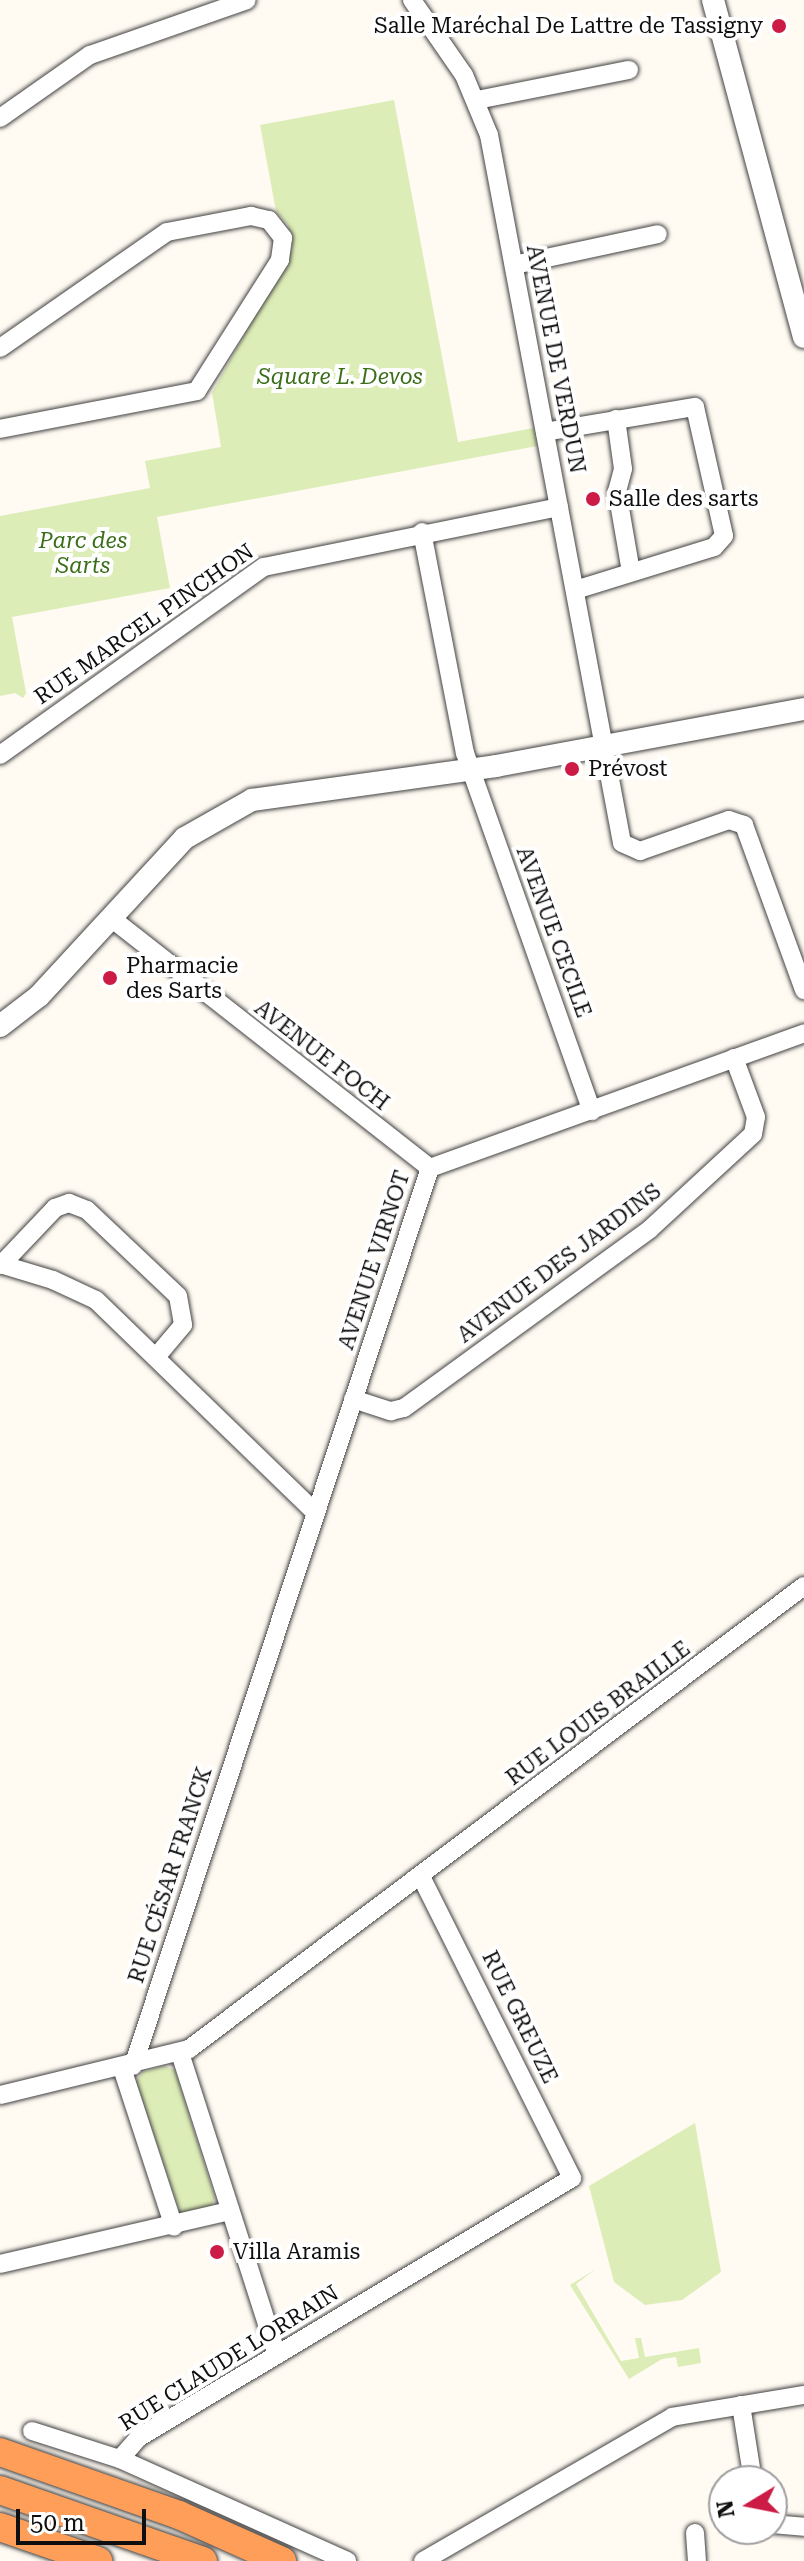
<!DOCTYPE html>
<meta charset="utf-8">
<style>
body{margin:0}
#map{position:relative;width:804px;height:2561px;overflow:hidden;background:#fffaf2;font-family:"Roboto Serif",serif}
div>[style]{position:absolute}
.green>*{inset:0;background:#ddedb7}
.roads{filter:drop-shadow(0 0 2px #424242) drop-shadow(0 0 2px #424242)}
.minor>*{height:18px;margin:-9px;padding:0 9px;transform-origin:9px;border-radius:9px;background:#fff}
.tertiary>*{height:22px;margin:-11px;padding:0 11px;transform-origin:11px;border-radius:11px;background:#fff}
.trunk>*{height:28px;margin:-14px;padding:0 14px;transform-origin:14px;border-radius:14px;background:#ff9e59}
.dots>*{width:22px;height:22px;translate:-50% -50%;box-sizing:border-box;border:4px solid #fff;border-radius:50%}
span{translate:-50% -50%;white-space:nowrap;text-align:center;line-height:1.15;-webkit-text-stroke:8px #fff;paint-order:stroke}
.poi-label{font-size:22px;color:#0f0f0f}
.right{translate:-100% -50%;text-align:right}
.left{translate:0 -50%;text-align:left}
.street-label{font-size:22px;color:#0f0f0f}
.park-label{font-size:22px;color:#3a6e19;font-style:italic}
.north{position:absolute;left:708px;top:2465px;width:80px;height:80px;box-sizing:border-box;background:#fff;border:2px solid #9f9f9f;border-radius:50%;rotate:260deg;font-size:22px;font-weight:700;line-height:32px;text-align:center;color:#0f0f0f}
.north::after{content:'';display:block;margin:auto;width:28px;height:36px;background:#cc1b44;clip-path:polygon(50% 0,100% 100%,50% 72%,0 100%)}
.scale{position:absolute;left:16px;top:2509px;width:130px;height:36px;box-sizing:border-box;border:4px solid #0f0f0f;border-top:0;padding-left:10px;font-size:24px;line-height:28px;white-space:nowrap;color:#0f0f0f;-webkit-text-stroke:6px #fff;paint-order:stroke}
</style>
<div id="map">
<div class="green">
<i style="clip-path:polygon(394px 100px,458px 442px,534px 428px,537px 446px,157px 517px,170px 588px,12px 617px,26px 693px,23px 698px,15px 693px,0 696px,0 516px,150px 488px,145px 461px,221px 447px,212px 393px,292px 249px,288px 225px,276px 211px,260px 125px)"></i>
<i style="clip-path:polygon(164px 2066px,175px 2070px,215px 2198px,211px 2207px,181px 2215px,136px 2081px,143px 2072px)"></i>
<i style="clip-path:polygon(695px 2123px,721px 2272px,682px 2300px,645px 2305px,614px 2282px,589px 2186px)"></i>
<i style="clip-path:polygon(596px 2269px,576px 2284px,621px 2361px,639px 2358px,635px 2338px,641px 2338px,645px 2357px,699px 2348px,701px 2363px,678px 2367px,676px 2357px,662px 2359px,629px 2379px,570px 2285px)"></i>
</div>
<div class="roads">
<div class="minor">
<i style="left:412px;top:0;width:91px;rotate:55.3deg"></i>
<i style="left:464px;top:75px;width:65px;rotate:67.4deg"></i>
<i style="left:489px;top:135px;width:720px;rotate:79.36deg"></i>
<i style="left:622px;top:843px;width:20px;rotate:24deg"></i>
<i style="left:640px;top:851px;width:94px;rotate:-19.2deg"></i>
<i style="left:729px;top:820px;width:16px;rotate:18deg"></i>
<i style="left:744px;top:825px;width:176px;rotate:70deg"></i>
<i style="left:477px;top:100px;width:155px;rotate:-11.2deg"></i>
<i style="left:0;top:118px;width:110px;rotate:-35deg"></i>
<i style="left:90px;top:55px;width:166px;rotate:-19.3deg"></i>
<i style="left:514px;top:265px;width:147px;rotate:-12.1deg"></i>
<i style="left:0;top:348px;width:203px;rotate:-34.8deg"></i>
<i style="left:167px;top:232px;width:86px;rotate:-10.8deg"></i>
<i style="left:251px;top:216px;width:18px;rotate:13deg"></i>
<i style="left:269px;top:220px;width:23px;rotate:52deg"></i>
<i style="left:283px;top:238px;width:22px;rotate:98deg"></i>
<i style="left:280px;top:260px;width:155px;rotate:122.4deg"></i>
<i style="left:197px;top:391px;width:201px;rotate:169.1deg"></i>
<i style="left:616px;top:419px;width:50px;rotate:82deg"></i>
<i style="left:623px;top:469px;width:23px;rotate:105deg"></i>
<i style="left:617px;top:491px;width:82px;rotate:80.2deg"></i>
<i style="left:545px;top:432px;width:152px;rotate:-9.5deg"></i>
<i style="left:695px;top:407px;width:132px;rotate:77.3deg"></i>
<i style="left:724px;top:536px;width:15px;rotate:132deg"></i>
<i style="left:714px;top:547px;width:145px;rotate:162.8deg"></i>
<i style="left:422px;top:532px;width:225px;rotate:79deg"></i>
<i style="left:465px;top:753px;width:380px;rotate:70.5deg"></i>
<i style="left:0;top:755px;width:324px;rotate:-35.5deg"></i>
<i style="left:264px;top:567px;width:301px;rotate:-11.5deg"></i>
<i style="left:111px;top:918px;width:405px;rotate:38.1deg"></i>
<i style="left:0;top:1264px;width:55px;rotate:16.8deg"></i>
<i style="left:53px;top:1280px;width:47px;rotate:24.9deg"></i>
<i style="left:96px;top:1300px;width:305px;rotate:44.1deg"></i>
<i style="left:1px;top:1265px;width:79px;rotate:-46.5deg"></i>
<i style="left:55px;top:1208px;width:15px;rotate:-20deg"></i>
<i style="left:69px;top:1203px;width:19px;rotate:21deg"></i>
<i style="left:87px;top:1210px;width:125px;rotate:43.4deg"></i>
<i style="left:178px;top:1296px;width:29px;rotate:80deg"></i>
<i style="left:183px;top:1325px;width:42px;rotate:130.2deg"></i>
<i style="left:353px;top:1399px;width:40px;rotate:18deg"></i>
<i style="left:391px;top:1411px;width:13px;rotate:-13deg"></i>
<i style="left:404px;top:1408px;width:304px;rotate:-36deg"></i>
<i style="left:650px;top:1229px;width:140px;rotate:-42.7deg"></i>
<i style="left:753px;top:1134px;width:17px;rotate:-80deg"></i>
<i style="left:756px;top:1117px;width:63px;rotate:-110.4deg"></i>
<i style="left:180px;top:2053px;width:317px;rotate:72.2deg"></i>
<i style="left:133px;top:2066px;width:946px;rotate:-71.7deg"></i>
<i style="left:430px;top:1168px;width:398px;rotate:-19.8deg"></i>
<i style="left:122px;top:2068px;width:167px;rotate:71.9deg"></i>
<i style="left:0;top:2095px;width:195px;rotate:-13.7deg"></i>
<i style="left:189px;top:2049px;width:770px;rotate:-36.97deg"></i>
<i style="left:0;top:2264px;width:236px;rotate:-13deg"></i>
<i style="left:741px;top:2405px;width:77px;rotate:81deg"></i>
<i style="left:32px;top:2431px;width:92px;rotate:17.7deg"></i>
<i style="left:120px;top:2459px;width:249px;rotate:24.2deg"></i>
<i style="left:120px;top:2459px;width:28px;rotate:-49deg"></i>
<i style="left:138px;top:2438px;width:506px;rotate:-30.92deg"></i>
<i style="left:572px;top:2178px;width:335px;rotate:-116.6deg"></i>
<i style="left:772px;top:2524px;width:32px;rotate:5deg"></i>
<i style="left:695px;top:2533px;width:28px;rotate:86deg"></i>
<i style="left:423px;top:2561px;width:288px;rotate:-30deg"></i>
<i style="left:672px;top:2417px;width:134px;rotate:-9.5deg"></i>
</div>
<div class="tertiary">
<i style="left:713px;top:0;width:349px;rotate:74.9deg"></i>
<i style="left:0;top:1026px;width:49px;rotate:-37.6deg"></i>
<i style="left:39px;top:996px;width:215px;rotate:-47.3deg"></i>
<i style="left:185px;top:838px;width:77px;rotate:-29.6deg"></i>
<i style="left:252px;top:800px;width:246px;rotate:-7.9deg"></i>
<i style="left:496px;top:766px;width:313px;rotate:-10.5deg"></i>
</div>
<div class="trunk">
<i style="left:0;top:2452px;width:190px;rotate:19.4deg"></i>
<i style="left:179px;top:2515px;width:113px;rotate:24.1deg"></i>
<i style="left:0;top:2490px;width:215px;rotate:19.3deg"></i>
<i style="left:0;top:2527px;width:104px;rotate:19.1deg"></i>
</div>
</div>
<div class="dots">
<i style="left:779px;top:26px;background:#cc1b44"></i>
<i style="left:593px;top:499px;background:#cc1b44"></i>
<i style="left:572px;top:769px;background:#cc1b44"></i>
<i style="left:110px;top:978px;background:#cc1b44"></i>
<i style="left:217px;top:2252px;background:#cc1b44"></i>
</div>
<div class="poi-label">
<span class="right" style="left:763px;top:26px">Salle Maréchal De Lattre de Tassigny</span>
<span class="left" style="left:609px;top:499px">Salle des sarts</span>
<span class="left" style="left:588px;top:769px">Prévost</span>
<span class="left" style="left:126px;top:978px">Pharmacie<br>des Sarts</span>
<span class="left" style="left:233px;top:2252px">Villa Aramis</span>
</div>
<div class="street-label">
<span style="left:556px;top:359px;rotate:79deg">AVENUE DE VERDUN</span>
<span style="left:144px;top:624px;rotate:-35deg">RUE MARCEL PINCHON</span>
<span style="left:554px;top:932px;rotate:70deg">AVENUE CECILE</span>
<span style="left:322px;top:1055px;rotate:38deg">AVENUE FOCH</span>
<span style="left:374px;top:1260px;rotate:-72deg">AVENUE VIRNOT</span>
<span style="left:559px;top:1263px;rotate:-37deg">AVENUE DES JARDINS</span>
<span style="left:598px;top:1713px;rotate:-37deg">RUE LOUIS BRAILLE</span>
<span style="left:170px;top:1875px;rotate:-72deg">RUE CÉSAR FRANCK</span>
<span style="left:520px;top:2017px;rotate:64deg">RUE GREUZE</span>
<span style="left:229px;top:2358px;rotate:-32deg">RUE CLAUDE LORRAIN</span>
</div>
<div class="park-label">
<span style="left:340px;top:377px">Square L. Devos</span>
<span style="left:83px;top:553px">Parc des<br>Sarts</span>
</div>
<div class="north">N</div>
<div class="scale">50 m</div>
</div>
